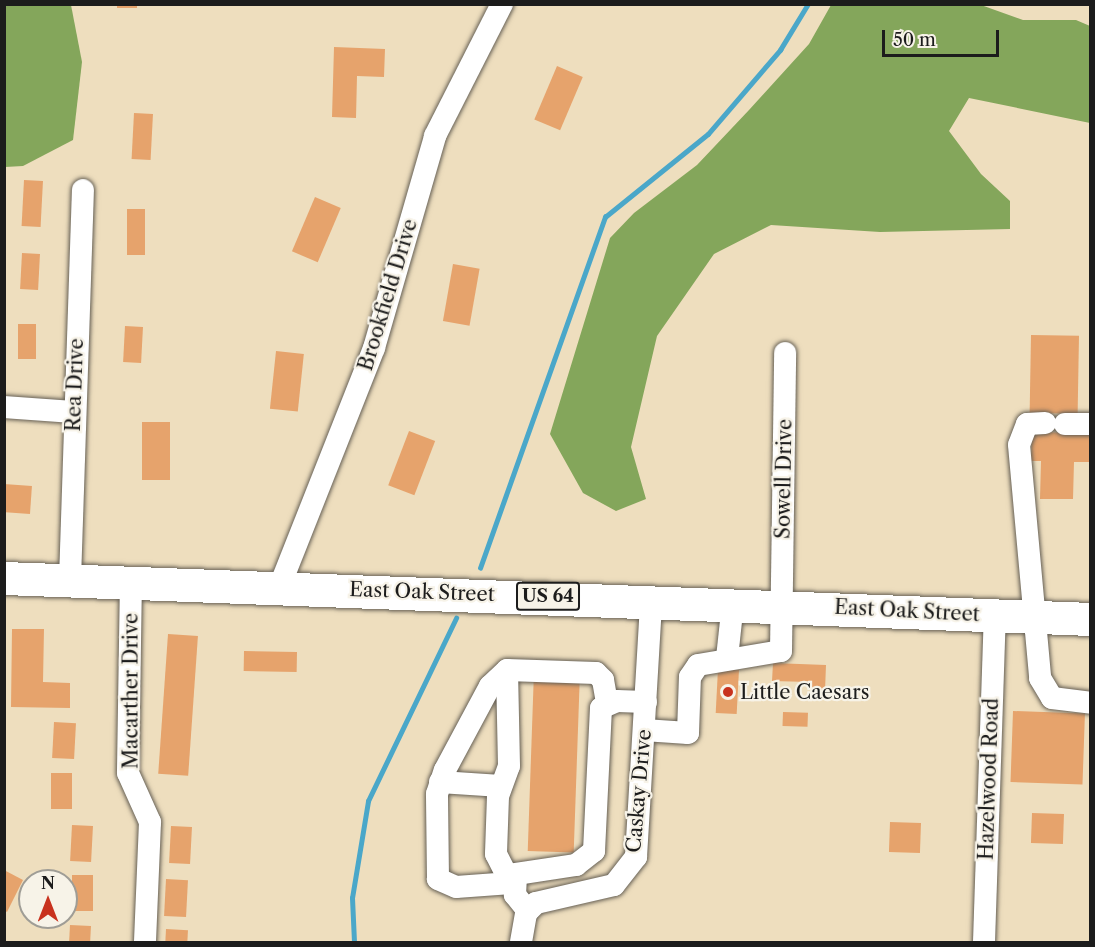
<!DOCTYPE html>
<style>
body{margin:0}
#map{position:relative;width:1095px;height:947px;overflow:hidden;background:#eedebe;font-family:"Libre Caslon Text",serif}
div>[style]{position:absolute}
.forest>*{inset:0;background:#84a65b}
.stream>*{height:4.5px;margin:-2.25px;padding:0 2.25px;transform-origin:2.25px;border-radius:2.25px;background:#4aa7c9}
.building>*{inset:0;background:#e6a36c;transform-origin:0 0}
.roads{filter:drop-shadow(0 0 2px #666055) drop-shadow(0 0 2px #666055)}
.minor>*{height:22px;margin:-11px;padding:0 11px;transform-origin:11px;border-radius:11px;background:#fff}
.highway>*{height:33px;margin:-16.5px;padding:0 16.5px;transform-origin:16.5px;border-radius:16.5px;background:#fff}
.dots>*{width:16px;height:16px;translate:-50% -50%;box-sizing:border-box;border:3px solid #f7f3e8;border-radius:50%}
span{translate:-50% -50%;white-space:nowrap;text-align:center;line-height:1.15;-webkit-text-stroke:4.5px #f7f3e8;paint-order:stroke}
.shield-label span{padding:2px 4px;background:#f7f3e8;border:2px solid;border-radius:4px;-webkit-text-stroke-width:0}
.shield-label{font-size:18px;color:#1c1c1c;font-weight:700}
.street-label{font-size:20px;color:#1c1c1c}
.poi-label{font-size:20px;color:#1c1c1c}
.left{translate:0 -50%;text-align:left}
.frame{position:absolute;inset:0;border:6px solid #1c1c1c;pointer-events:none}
.north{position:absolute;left:18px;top:869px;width:60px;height:60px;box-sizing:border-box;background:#f7f3e8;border:2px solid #9f9d96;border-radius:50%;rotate:0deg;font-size:16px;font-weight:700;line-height:24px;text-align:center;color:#1c1c1c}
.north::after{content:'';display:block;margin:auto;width:21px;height:27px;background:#c8321e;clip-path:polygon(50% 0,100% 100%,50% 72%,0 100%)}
.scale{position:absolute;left:882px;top:30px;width:117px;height:27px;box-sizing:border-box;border:3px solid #1c1c1c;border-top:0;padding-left:8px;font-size:18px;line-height:21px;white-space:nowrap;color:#1c1c1c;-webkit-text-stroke:4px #f7f3e8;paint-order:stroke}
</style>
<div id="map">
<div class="forest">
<i style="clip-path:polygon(5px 4px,71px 5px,82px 62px,73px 140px,23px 166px,5px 167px)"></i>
<i style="clip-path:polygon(831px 5px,981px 5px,1023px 20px,1076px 20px,1090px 26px,1090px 123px,969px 98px,949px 131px,981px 174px,1010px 201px,1010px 229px,880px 232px,771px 225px,714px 254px,657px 336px,631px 447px,646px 499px,616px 511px,583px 493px,550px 434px,610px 238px,634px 213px,697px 165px,749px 110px,809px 44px)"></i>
</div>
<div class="stream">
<i style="left:480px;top:568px;width:373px;rotate:-70.4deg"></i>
<i style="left:605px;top:217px;width:132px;rotate:-38.9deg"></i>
<i style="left:708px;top:134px;width:111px;rotate:-49.4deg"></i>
<i style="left:780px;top:50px;width:54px;rotate:-58.7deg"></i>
<i style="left:354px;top:942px;width:44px;rotate:-92.6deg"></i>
<i style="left:352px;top:898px;width:98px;rotate:-80.6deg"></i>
<i style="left:368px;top:801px;width:203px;rotate:-64.3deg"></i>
</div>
<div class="building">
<i style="left:117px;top:4px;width:20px;height:4px"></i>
<i style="clip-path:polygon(334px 47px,385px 49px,384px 77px,357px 76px,356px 118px,332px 117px)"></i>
<i style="left:557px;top:66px;width:28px;height:58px;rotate:23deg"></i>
<i style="left:134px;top:113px;width:19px;height:46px;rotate:3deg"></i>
<i style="left:24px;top:180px;width:19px;height:46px;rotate:3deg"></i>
<i style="left:315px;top:197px;width:28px;height:59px;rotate:23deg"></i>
<i style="left:127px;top:209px;width:18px;height:46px"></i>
<i style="left:22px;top:253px;width:18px;height:36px;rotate:3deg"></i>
<i style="left:453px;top:264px;width:27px;height:58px;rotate:10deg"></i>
<i style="left:18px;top:324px;width:18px;height:35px"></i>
<i style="left:125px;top:326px;width:18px;height:36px;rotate:3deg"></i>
<i style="left:1031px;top:335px;width:48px;height:78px;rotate:1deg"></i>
<i style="left:276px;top:351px;width:28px;height:58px;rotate:6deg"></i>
<i style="left:142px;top:422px;width:28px;height:58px"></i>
<i style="left:409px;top:431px;width:28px;height:58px;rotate:21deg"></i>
<i style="clip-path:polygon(1032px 432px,1090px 433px,1090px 462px,1074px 462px,1073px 499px,1040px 499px,1041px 461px,1031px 461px)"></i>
<i style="left:4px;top:484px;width:28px;height:28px;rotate:4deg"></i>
<i style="clip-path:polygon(12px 629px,44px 629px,43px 682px,70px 683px,70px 708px,11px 707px)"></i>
<i style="left:168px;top:634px;width:30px;height:140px;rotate:4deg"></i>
<i style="left:244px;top:651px;width:53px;height:20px;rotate:1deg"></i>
<i style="clip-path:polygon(773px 663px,826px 665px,825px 691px,809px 690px,810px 682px,772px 681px)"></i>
<i style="left:718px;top:669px;width:21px;height:44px;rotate:3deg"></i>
<i style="left:534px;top:671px;width:46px;height:180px;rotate:2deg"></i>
<i style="left:1013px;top:711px;width:72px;height:71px;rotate:2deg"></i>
<i style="left:783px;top:712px;width:25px;height:14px;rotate:2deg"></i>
<i style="left:54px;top:722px;width:22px;height:36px;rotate:3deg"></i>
<i style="left:51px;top:773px;width:21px;height:36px"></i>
<i style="left:1032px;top:813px;width:32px;height:30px;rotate:2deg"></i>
<i style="left:890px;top:822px;width:31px;height:30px;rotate:2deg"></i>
<i style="left:72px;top:825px;width:21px;height:36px;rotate:3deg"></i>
<i style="left:171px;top:826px;width:21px;height:37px;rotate:3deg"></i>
<i style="clip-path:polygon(4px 870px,23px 880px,7px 912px,4px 910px)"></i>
<i style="left:72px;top:875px;width:21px;height:36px"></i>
<i style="left:166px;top:879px;width:22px;height:37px;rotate:3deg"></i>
<i style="left:70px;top:925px;width:21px;height:17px;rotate:3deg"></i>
<i style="left:166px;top:929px;width:22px;height:13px;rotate:3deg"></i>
</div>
<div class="roads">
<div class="minor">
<i style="left:4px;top:407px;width:69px;rotate:4.1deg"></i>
<i style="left:1045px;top:423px;width:18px;rotate:177deg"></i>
<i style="left:1027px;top:424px;width:22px;rotate:111deg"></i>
<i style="left:1019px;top:445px;width:234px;rotate:84.8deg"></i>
<i style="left:1040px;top:678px;width:23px;rotate:59deg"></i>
<i style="left:1052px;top:698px;width:38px;rotate:7deg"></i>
<i style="left:1065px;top:424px;width:25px"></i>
<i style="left:131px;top:579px;width:194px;rotate:90.9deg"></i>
<i style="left:128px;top:773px;width:54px;rotate:65.8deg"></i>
<i style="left:150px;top:822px;width:120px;rotate:92.4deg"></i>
<i style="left:70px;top:580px;width:390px;rotate:-88.1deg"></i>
<i style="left:279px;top:588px;width:258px;rotate:-68.4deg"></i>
<i style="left:374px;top:348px;width:221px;rotate:-73.9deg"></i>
<i style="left:435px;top:136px;width:148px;rotate:-63.1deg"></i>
<i style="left:727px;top:658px;width:55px;rotate:-83.8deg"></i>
<i style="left:507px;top:670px;width:96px;rotate:88.8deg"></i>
<i style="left:509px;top:766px;width:32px;rotate:110deg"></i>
<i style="left:498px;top:796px;width:58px;rotate:92deg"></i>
<i style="left:496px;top:854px;width:33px;rotate:63deg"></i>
<i style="left:644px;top:730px;width:44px;rotate:3.9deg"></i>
<i style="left:688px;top:733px;width:56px;rotate:-88deg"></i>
<i style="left:690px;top:677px;width:14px;rotate:-56deg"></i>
<i style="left:698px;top:665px;width:84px;rotate:-9.6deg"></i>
<i style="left:781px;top:651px;width:298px;rotate:-89.2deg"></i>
<i style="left:440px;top:782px;width:61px;rotate:3.8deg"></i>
<i style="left:511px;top:883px;width:55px;rotate:175.8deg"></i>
<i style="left:456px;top:887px;width:20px;rotate:-156deg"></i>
<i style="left:438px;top:879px;width:85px;rotate:-90.7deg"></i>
<i style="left:437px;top:794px;width:25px;rotate:-72deg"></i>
<i style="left:445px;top:770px;width:95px;rotate:-61.8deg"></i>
<i style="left:490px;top:686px;width:23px;rotate:-43deg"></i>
<i style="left:507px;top:670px;width:89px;rotate:1.9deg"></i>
<i style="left:596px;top:673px;width:10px;rotate:45deg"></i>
<i style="left:603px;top:680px;width:23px;rotate:80deg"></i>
<i style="left:528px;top:911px;width:21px;rotate:-129deg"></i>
<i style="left:515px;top:895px;width:21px;rotate:-87deg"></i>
<i style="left:516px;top:874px;width:61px;rotate:-8.5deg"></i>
<i style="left:576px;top:865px;width:23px;rotate:-38deg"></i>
<i style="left:594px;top:851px;width:143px;rotate:-87.2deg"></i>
<i style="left:601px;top:708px;width:17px;rotate:-24deg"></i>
<i style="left:617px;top:701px;width:29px;rotate:2deg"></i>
<i style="left:521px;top:942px;width:29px;rotate:-80deg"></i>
<i style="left:526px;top:913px;width:14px;rotate:-45deg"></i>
<i style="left:536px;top:903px;width:80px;rotate:-13deg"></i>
<i style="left:614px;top:885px;width:36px;rotate:-52deg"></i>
<i style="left:636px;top:857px;width:256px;rotate:-86.6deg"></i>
<i style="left:984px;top:942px;width:327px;rotate:-88.1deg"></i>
</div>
<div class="highway">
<i style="left:4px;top:578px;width:1087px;rotate:2.16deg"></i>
</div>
</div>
<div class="dots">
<i style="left:728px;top:692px;background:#c8321e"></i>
</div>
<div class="shield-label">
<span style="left:548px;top:596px">US 64</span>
</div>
<div class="street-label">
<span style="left:388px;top:295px;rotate:-73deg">Brookfield Drive</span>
<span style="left:75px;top:385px;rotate:-88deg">Rea Drive</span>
<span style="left:784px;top:479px;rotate:-89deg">Sowell Drive</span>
<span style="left:422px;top:592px;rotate:2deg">East Oak Street</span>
<span style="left:907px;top:611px;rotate:3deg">East Oak Street</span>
<span style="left:131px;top:691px;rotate:-90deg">Macarther Drive</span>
<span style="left:989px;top:779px;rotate:-88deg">Hazelwood Road</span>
<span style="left:639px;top:791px;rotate:-85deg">Caskay Drive</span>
</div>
<div class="poi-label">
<span class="left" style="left:740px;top:692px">Little Caesars</span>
</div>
<div class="frame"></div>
<div class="north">N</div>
<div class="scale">50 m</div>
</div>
